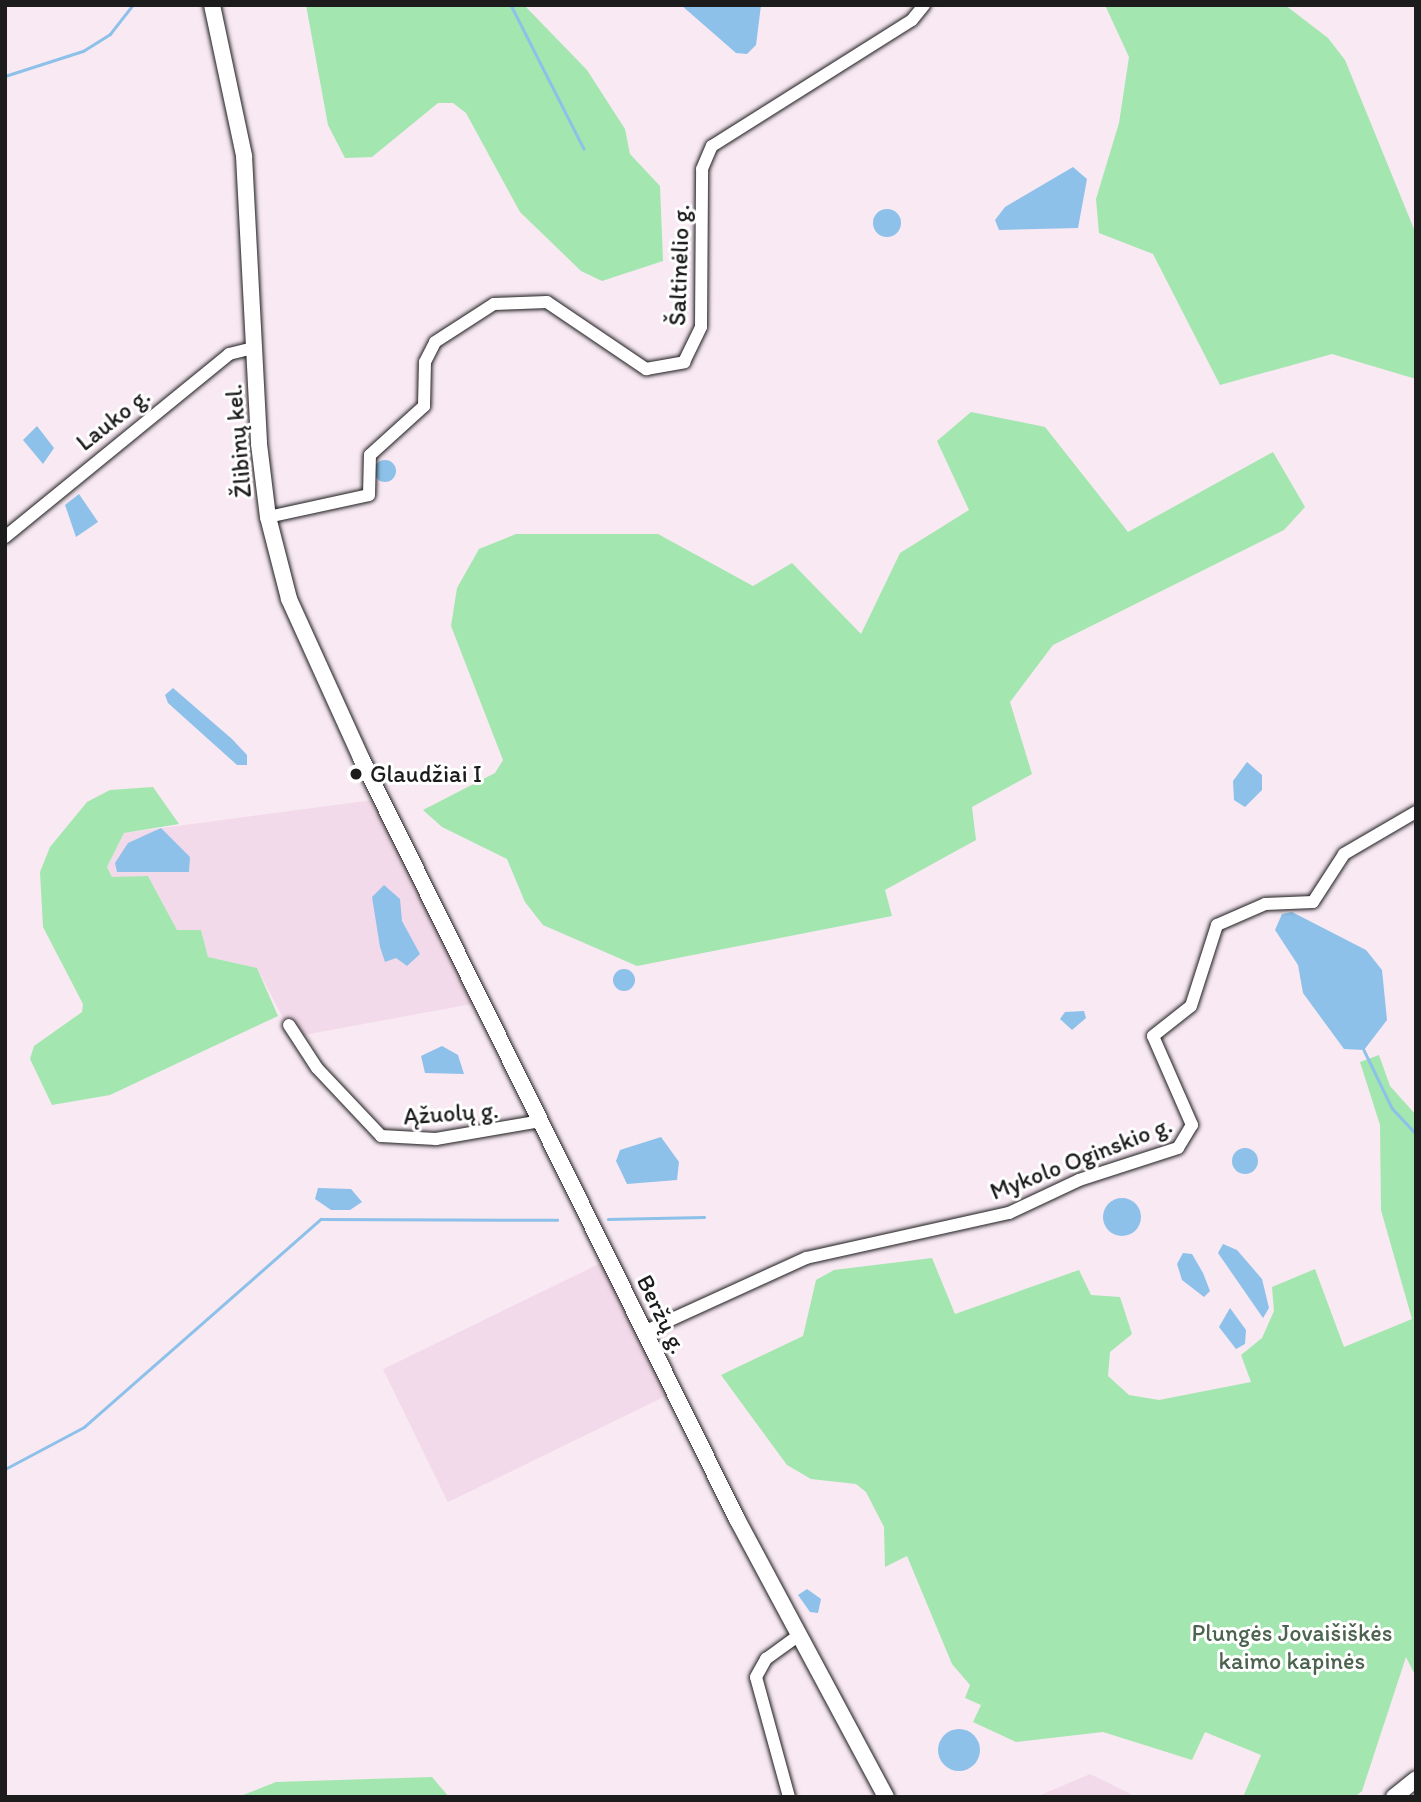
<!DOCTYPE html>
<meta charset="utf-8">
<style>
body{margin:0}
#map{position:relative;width:1421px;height:1802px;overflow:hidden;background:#f8e9f3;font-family:Itim,sans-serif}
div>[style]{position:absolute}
.built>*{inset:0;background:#f3daea;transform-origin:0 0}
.green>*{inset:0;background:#a4e6af}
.water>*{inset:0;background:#8dc1ea}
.round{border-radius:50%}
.stream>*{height:2.5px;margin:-1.25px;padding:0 1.25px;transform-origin:1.25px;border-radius:1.25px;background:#8dc1ea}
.roads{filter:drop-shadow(0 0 2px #1c1c1c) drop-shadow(0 0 2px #1c1c1c)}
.minor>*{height:12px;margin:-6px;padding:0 6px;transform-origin:6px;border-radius:6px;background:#fff}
.major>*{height:16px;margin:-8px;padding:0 8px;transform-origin:8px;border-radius:8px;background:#fff}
.dots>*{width:19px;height:19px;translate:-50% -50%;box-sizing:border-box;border:4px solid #fff;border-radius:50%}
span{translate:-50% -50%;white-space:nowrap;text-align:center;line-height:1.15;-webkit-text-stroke:6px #fff;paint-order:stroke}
.street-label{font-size:24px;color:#1c1c1c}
.poi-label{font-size:24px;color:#1c1c1c}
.left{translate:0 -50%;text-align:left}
.park-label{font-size:24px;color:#4c634f}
.frame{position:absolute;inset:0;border:7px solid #1c1c1c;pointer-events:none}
</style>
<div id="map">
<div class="built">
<i style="clip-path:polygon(373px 800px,477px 1003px,293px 1037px,257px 968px,208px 957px,201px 930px,177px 930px,148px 876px,112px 878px,107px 867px,124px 833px)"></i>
<i style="left:605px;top:1261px;width:148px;height:247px;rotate:64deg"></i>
<i style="clip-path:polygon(1090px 1774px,1137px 1797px,1036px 1797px)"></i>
</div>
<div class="green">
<i style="clip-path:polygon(306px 5px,524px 5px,587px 70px,625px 129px,630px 154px,660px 186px,663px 261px,602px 281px,581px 271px,520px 212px,466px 113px,453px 103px,438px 103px,372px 157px,345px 158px,328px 125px)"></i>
<i style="clip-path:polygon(1105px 5px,1285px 5px,1328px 38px,1345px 60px,1416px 234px,1416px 379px,1332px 354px,1220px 385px,1153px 254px,1099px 233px,1096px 199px,1119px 123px,1129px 57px)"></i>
<i style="clip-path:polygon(971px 412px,1045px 427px,1128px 532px,1273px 452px,1305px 507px,1284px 530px,1053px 645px,1010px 702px,1032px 774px,972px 807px,976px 840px,885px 890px,892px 916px,637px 966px,543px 925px,525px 902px,507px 859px,442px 827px,423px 810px,495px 773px,503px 760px,451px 626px,457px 588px,479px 549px,516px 534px,658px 534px,753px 586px,792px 563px,861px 634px,900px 553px,969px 510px,937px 441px)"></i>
<i style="clip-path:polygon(153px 787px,179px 824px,124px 833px,107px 867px,112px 877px,148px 876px,177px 930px,201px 930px,208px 957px,257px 968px,278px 1016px,110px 1095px,52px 1105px,30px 1059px,34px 1046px,82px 1012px,83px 1004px,43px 927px,40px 872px,50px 847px,87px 802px,110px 790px)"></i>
<i style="clip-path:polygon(1379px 1055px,1390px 1086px,1416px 1115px,1416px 1677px,1406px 1657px,1362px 1791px,1355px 1797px,1243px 1797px,1261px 1755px,1205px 1732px,1192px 1760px,1103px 1732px,1016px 1742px,973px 1722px,981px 1705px,965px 1698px,970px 1685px,952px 1664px,907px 1556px,885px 1567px,884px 1527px,866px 1492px,856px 1484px,811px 1479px,787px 1465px,721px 1375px,803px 1336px,816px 1280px,834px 1270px,932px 1258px,955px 1314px,1079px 1270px,1091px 1295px,1120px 1297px,1132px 1334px,1110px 1352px,1108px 1376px,1129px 1395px,1159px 1400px,1251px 1382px,1241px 1355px,1262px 1338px,1274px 1311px,1272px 1287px,1315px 1269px,1344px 1347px,1412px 1319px,1381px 1210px,1380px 1125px,1360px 1062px)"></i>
<i style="clip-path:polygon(432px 1777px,449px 1797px,238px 1797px,276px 1782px)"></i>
</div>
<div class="water">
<i style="clip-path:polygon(681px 5px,761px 5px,756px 45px,747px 54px,736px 53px)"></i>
<i style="clip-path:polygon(1073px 167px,1087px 179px,1078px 228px,999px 230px,995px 220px,1005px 207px)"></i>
<i class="round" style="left:873px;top:209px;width:28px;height:28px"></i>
<i style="clip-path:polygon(37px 426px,54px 448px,43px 464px,23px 440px)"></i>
<i class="round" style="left:374px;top:460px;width:22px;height:22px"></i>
<i style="clip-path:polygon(79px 494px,98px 522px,76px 537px,65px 505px)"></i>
<i style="clip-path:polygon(173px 688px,232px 739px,247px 755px,247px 765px,237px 765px,168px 703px,165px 695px)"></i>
<i style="clip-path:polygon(1247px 762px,1262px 775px,1262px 790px,1245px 807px,1234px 800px,1233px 781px)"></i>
<i style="clip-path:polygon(161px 828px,190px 857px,189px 872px,117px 872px,115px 863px,128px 843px)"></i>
<i style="clip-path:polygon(384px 885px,400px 899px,402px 921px,420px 954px,407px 966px,396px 958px,385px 962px,380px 947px,372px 897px)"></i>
<i style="clip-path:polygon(1292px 912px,1366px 950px,1382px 970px,1387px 1020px,1364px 1050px,1344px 1049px,1303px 993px,1298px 965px,1275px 930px,1282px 914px)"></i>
<i class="round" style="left:613px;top:969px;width:22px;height:22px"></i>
<i style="clip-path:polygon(1084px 1011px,1086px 1018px,1072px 1030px,1060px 1019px,1065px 1012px)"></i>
<i style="clip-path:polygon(442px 1046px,458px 1055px,464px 1074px,425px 1073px,421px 1056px)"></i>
<i style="clip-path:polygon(661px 1137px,679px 1162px,677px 1180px,627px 1184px,616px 1161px,620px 1150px)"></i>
<i class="round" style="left:1232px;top:1148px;width:26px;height:26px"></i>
<i style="clip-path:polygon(318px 1188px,351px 1189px,362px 1202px,350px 1210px,331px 1210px,315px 1199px)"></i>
<i class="round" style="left:1103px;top:1198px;width:38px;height:38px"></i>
<i style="clip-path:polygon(1223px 1244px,1237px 1250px,1262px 1279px,1269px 1308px,1263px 1318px,1218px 1253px)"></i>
<i style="clip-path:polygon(1183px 1253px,1192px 1254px,1203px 1273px,1210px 1291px,1204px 1297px,1182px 1280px,1177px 1264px)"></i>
<i style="clip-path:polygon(1230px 1308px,1246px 1330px,1245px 1344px,1236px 1349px,1219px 1327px)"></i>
<i style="clip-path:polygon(807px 1589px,821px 1599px,818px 1613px,810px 1612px,798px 1595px)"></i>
<i class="round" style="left:938px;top:1729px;width:42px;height:42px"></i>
</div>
<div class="stream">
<i style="left:511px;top:5px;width:161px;rotate:63.1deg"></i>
<i style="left:5px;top:76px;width:82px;rotate:-17.8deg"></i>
<i style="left:83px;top:51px;width:32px;rotate:-32deg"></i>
<i style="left:110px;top:34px;width:37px;rotate:-52deg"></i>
<i style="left:1364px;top:1050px;width:64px;rotate:64.2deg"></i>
<i style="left:1392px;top:1108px;width:35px;rotate:47deg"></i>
<i style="left:608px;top:1219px;width:96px;rotate:-1.2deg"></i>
<i style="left:5px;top:1469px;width:89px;rotate:-28deg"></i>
<i style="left:84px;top:1427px;width:315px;rotate:-41.3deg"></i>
<i style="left:321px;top:1219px;width:236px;rotate:0.2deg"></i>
</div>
<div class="roads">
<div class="minor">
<i style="left:268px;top:517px;width:103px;rotate:-12.3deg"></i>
<i style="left:369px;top:495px;width:40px;rotate:-88.6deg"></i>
<i style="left:370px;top:455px;width:73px;rotate:-42.2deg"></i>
<i style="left:424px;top:406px;width:44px;rotate:-88.7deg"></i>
<i style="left:425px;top:362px;width:22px;rotate:-63deg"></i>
<i style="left:435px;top:342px;width:70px;rotate:-32.8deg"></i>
<i style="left:494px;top:304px;width:53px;rotate:-2.2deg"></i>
<i style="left:547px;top:302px;width:120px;rotate:34.1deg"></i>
<i style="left:646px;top:369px;width:39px;rotate:-10deg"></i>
<i style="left:684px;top:362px;width:39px;rotate:-64deg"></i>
<i style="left:701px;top:327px;width:158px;rotate:-89.6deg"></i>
<i style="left:702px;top:169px;width:25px;rotate:-67deg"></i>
<i style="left:712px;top:146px;width:236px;rotate:-32.2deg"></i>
<i style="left:912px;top:20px;width:19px;rotate:-51deg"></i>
<i style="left:5px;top:537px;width:289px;rotate:-39.2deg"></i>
<i style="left:229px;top:354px;width:25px;rotate:-14deg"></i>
<i style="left:289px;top:1025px;width:51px;rotate:56.9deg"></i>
<i style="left:317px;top:1068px;width:93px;rotate:46.7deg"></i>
<i style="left:381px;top:1136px;width:55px;rotate:3.1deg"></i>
<i style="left:436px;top:1139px;width:107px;rotate:-9.7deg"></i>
<i style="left:646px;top:1331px;width:176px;rotate:-24.5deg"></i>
<i style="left:806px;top:1258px;width:208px;rotate:-12.5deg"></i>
<i style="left:1009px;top:1213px;width:77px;rotate:-25.2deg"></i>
<i style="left:1079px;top:1180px;width:104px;rotate:-17.9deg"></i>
<i style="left:1178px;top:1148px;width:27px;rotate:-59deg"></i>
<i style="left:1192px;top:1125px;width:97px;rotate:-113.7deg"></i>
<i style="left:1153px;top:1036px;width:48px;rotate:-38.3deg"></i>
<i style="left:1191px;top:1006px;width:85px;rotate:-72.2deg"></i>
<i style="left:1217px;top:925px;width:52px;rotate:-23.6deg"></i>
<i style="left:1265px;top:904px;width:48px;rotate:-2.4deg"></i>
<i style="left:1313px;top:902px;width:57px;rotate:-57.1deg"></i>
<i style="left:1344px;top:854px;width:83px;rotate:-30.3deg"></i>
<i style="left:789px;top:1797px;width:124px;rotate:-105.4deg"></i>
<i style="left:756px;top:1677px;width:21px;rotate:-61deg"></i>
<i style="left:766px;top:1659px;width:39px;rotate:-36deg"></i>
</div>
<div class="major">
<i style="left:212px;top:5px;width:154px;rotate:78deg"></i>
<i style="left:244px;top:156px;width:288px;rotate:87deg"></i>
<i style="left:259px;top:444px;width:74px;rotate:83deg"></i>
<i style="left:268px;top:517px;width:85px;rotate:75.6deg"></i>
<i style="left:289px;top:599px;width:175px;rotate:65.6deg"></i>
<i style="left:361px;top:758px;width:849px;rotate:63.71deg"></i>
<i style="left:737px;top:1519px;width:315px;rotate:61.8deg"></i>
<i style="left:1394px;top:1797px;width:28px;rotate:-39deg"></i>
</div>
</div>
<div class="dots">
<i style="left:356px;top:774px;background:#1c1c1c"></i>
</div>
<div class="street-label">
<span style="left:679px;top:265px;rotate:-88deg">Šaltinėlio g.</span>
<span style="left:113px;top:419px;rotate:-38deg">Lauko g.</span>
<span style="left:238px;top:441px;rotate:-95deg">Žlibinų kel.</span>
<span style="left:451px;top:1113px;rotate:-4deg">Ąžuolų g.</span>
<span style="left:1081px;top:1158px;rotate:-21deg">Mykolo Oginskio g.</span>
<span style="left:662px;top:1314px;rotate:64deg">Beržų g.</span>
</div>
<div class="poi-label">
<span class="left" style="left:370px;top:774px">Glaudžiai I</span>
</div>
<div class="park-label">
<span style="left:1292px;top:1647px">Plungės Jovaišiškės<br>kaimo kapinės</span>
</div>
<div class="frame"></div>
</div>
